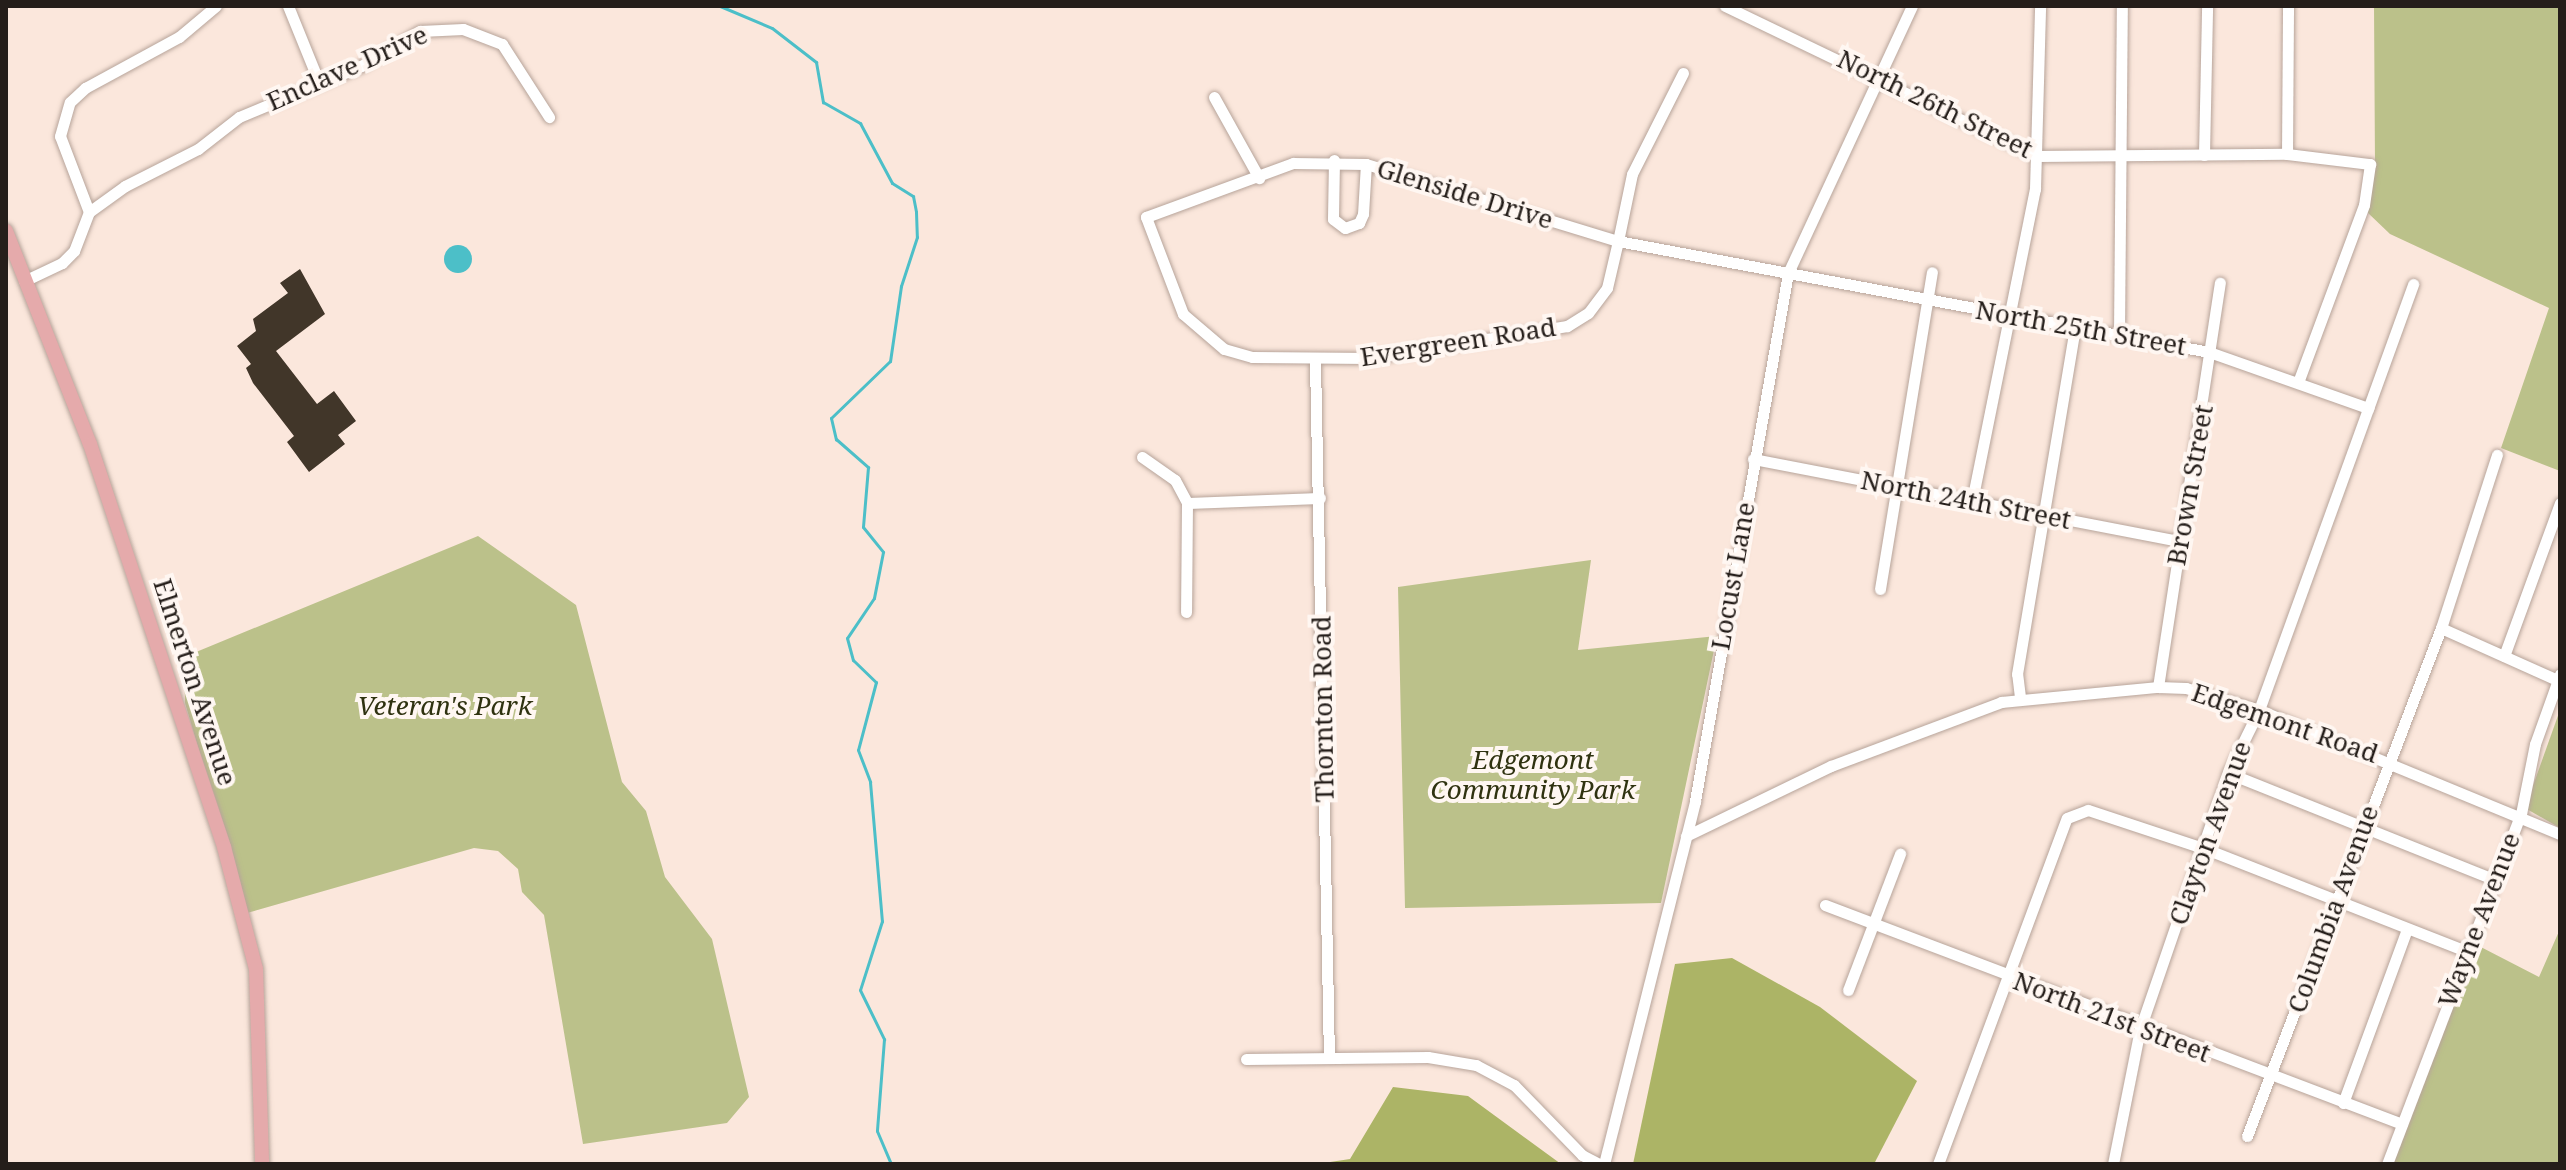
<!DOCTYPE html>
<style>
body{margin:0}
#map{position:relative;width:2566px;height:1170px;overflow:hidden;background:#fbe7dc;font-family:"Noto Serif",serif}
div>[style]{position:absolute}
.green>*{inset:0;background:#bbc18a}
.forest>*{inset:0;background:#acb466}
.water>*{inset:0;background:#4cbfc8}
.round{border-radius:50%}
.stream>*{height:3px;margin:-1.5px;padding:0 1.5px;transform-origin:1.5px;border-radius:1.5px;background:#4cbfc8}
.building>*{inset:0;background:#413629}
.roads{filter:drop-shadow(0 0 2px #b7a49a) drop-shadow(0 0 2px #b7a49a)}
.minor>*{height:11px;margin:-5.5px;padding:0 5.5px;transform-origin:5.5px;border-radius:5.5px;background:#fff}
.major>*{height:14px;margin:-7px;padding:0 7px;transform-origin:7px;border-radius:7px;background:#e5aaab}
span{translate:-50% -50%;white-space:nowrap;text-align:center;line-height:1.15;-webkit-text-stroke:8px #fff7f2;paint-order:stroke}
.street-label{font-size:26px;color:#251e1a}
.park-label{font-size:26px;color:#2f3210;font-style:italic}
.frame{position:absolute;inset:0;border:8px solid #251e1a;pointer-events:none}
</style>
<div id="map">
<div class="green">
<i style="clip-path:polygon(2374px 6px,2560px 6px,2560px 471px,2501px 448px,2549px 308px,2390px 234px,2367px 212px,2375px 166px)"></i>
<i style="clip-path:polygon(478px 536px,576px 605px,622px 782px,646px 811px,665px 877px,712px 939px,749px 1097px,727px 1123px,583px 1144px,544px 915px,522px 892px,518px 869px,498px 851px,474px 848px,247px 913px,185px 703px,184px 657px)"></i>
<i style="clip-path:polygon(1591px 560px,1578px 650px,1717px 636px,1661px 903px,1405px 908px,1398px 587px)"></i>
<i style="clip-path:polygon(2560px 710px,2560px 828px,2525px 808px)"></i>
<i style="clip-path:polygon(2560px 929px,2560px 1164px,2393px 1164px,2475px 944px,2539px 977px)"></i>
</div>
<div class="forest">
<i style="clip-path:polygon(1732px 958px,1820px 1007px,1917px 1081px,1874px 1164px,1633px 1164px,1675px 964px)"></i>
<i style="clip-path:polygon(1393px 1087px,1468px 1096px,1561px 1164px,1317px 1164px,1350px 1159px)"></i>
</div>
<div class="water">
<i class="round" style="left:444px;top:245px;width:28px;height:28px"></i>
</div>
<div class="stream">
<i style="left:720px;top:6px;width:56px;rotate:22.9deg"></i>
<i style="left:772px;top:28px;width:56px;rotate:37.7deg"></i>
<i style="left:816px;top:62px;width:41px;rotate:80.1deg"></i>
<i style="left:823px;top:102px;width:43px;rotate:29.6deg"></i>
<i style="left:860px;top:123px;width:68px;rotate:61.9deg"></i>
<i style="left:892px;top:183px;width:25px;rotate:32deg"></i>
<i style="left:913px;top:196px;width:16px;rotate:79deg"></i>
<i style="left:916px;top:212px;width:25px;rotate:88deg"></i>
<i style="left:917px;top:237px;width:52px;rotate:108.1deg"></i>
<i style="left:901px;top:286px;width:76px;rotate:98.3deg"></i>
<i style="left:890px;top:361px;width:82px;rotate:136deg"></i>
<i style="left:831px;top:418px;width:22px;rotate:77deg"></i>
<i style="left:836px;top:439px;width:43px;rotate:41.2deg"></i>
<i style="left:868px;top:467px;width:60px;rotate:94.8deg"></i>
<i style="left:863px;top:527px;width:32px;rotate:51deg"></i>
<i style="left:883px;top:552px;width:47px;rotate:101.1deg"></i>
<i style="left:874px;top:598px;width:48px;rotate:124deg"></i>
<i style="left:847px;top:638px;width:23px;rotate:75deg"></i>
<i style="left:853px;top:660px;width:32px;rotate:44deg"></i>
<i style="left:876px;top:682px;width:70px;rotate:104.8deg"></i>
<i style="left:858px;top:750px;width:34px;rotate:69deg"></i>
<i style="left:870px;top:782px;width:140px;rotate:85.1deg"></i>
<i style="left:882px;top:921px;width:72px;rotate:107.7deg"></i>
<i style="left:860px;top:990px;width:55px;rotate:63.9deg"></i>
<i style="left:884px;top:1039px;width:92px;rotate:94.4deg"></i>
<i style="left:877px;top:1131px;width:36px;rotate:67deg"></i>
</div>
<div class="building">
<i style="clip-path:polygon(300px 269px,325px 314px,276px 351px,317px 404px,334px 391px,356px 421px,338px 435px,345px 444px,309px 472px,287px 442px,294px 436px,253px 383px,246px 368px,251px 364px,237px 346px,256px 331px,253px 319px,288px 293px,280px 283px)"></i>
</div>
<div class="roads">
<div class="minor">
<i style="left:288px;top:6px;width:80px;rotate:67.9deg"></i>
<i style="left:1725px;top:6px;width:346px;rotate:25.7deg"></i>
<i style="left:2037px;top:156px;width:250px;rotate:-0.5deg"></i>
<i style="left:2287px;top:154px;width:84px;rotate:6.9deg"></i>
<i style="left:2370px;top:164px;width:41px;rotate:98.3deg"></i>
<i style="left:2364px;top:205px;width:187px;rotate:110.4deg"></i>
<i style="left:1683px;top:73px;width:113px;rotate:116.8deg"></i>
<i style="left:1632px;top:174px;width:68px;rotate:101.8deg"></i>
<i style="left:1618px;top:241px;width:48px;rotate:103.2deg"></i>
<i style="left:1607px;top:288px;width:31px;rotate:127deg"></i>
<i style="left:1588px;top:313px;width:25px;rotate:148deg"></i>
<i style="left:1567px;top:326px;width:200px;rotate:170.8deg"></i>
<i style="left:1370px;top:358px;width:118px;rotate:-179.5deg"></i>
<i style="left:1252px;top:357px;width:29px;rotate:-164deg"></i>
<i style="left:1224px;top:349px;width:54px;rotate:-139.5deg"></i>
<i style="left:1183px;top:314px;width:104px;rotate:-110.9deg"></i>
<i style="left:1146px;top:217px;width:157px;rotate:-20.2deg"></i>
<i style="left:1293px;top:163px;width:73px;rotate:0.8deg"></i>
<i style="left:1366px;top:164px;width:264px;rotate:17deg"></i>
<i style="left:1618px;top:241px;width:601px;rotate:10.64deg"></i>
<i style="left:2209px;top:352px;width:169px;rotate:19.4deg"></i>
<i style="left:1214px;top:97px;width:93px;rotate:60.9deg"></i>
<i style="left:2287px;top:154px;width:148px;rotate:-89.6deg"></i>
<i style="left:2204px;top:155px;width:149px;rotate:-88.8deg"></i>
<i style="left:1334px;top:160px;width:59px;rotate:91deg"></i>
<i style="left:1333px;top:219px;width:15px;rotate:37deg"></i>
<i style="left:1345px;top:228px;width:15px;rotate:-20deg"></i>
<i style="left:1359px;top:223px;width:10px;rotate:-66deg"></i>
<i style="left:1363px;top:214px;width:50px;rotate:-86.6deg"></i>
<i style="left:89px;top:212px;width:81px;rotate:-110.9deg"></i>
<i style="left:60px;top:136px;width:35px;rotate:-74deg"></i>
<i style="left:70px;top:102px;width:21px;rotate:-43deg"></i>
<i style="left:85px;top:88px;width:107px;rotate:-28.5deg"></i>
<i style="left:179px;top:37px;width:48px;rotate:-40deg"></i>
<i style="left:24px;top:281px;width:42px;rotate:-25.3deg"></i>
<i style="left:62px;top:263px;width:17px;rotate:-45deg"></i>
<i style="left:74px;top:251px;width:42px;rotate:-69deg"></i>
<i style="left:89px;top:212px;width:44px;rotate:-35.8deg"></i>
<i style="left:125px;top:186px;width:82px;rotate:-26.9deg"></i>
<i style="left:198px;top:149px;width:52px;rotate:-38deg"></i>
<i style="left:239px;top:117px;width:132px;rotate:-22.7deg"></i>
<i style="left:361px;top:66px;width:69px;rotate:-30.7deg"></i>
<i style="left:420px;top:31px;width:43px;rotate:-2.7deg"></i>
<i style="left:463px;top:29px;width:42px;rotate:21deg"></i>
<i style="left:502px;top:44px;width:87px;rotate:57.2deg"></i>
<i style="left:2119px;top:334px;width:328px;rotate:-89.5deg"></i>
<i style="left:1315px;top:361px;width:696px;rotate:88.85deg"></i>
<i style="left:1142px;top:457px;width:40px;rotate:34.9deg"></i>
<i style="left:1175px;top:480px;width:26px;rotate:62deg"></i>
<i style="left:1187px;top:503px;width:109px;rotate:90.5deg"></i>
<i style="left:1753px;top:459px;width:434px;rotate:10.9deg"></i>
<i style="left:1972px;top:501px;width:318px;rotate:-78.6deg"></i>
<i style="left:2035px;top:189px;width:183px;rotate:-88.4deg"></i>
<i style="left:1187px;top:503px;width:133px;rotate:-2.2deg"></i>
<i style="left:1880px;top:589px;width:321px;rotate:-80.7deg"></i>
<i style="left:2441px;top:628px;width:127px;rotate:24.1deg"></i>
<i style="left:2504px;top:656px;width:163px;rotate:-69.9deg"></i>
<i style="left:2158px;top:687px;width:409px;rotate:-81.3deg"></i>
<i style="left:2020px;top:697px;width:23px;rotate:-97deg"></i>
<i style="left:2017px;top:674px;width:351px;rotate:-80.5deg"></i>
<i style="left:2228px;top:773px;width:285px;rotate:21.8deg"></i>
<i style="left:1686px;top:836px;width:161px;rotate:-25.8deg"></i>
<i style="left:1831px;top:766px;width:182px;rotate:-20.6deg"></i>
<i style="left:2001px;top:702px;width:158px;rotate:-5.5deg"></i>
<i style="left:2158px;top:687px;width:28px;rotate:2deg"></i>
<i style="left:2186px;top:688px;width:76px;rotate:16.8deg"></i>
<i style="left:2259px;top:710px;width:326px;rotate:22.4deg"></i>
<i style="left:1825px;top:905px;width:617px;rotate:20.78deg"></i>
<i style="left:1848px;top:990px;width:146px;rotate:-69.1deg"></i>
<i style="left:1246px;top:1059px;width:182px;rotate:-0.6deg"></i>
<i style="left:1428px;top:1057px;width:49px;rotate:9.5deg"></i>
<i style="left:1476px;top:1065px;width:43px;rotate:27.8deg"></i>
<i style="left:1514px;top:1085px;width:98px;rotate:45.8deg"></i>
<i style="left:1582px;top:1155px;width:19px;rotate:28deg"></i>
<i style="left:2343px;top:1103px;width:185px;rotate:-69.8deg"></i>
<i style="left:2247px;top:1136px;width:544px;rotate:-69.1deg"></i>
<i style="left:2441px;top:628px;width:182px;rotate:-72.1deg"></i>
<i style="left:1604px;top:1164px;width:374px;rotate:-75.9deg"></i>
<i style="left:1695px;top:801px;width:536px;rotate:-80.01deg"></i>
<i style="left:1788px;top:273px;width:294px;rotate:-65.1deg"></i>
<i style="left:1938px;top:1164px;width:369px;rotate:-69.6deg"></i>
<i style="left:2067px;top:818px;width:22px;rotate:-21deg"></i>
<i style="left:2088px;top:810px;width:121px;rotate:18.3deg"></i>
<i style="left:2203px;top:848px;width:282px;rotate:21.4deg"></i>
<i style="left:2113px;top:1164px;width:138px;rotate:-78.7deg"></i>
<i style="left:2140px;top:1029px;width:271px;rotate:-71deg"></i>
<i style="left:2228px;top:773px;width:70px;rotate:-63.8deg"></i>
<i style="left:2259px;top:710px;width:453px;rotate:-70.1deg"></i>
<i style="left:2387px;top:1164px;width:375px;rotate:-69.1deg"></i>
<i style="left:2521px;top:814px;width:71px;rotate:-78.7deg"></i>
<i style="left:2535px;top:744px;width:74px;rotate:-70.3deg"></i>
</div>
<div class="major">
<i style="left:6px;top:231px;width:229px;rotate:68.5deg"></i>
<i style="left:90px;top:444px;width:425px;rotate:71.6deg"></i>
<i style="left:224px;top:847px;width:126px;rotate:75.3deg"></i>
<i style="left:256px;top:969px;width:195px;rotate:88.2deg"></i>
</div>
</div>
<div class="street-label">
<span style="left:347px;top:68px;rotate:-24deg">Enclave Drive</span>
<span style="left:1935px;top:104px;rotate:26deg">North 26th Street</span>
<span style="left:1465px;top:194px;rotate:17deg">Glenside Drive</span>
<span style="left:2081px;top:328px;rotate:10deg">North 25th Street</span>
<span style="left:1458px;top:342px;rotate:-9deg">Evergreen Road</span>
<span style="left:2190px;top:485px;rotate:-80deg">Brown Street</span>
<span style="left:1966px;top:500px;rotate:11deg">North 24th Street</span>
<span style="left:1733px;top:576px;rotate:-80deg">Locust Lane</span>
<span style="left:195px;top:682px;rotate:72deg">Elmerton Avenue</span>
<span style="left:1323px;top:709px;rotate:-91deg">Thornton Road</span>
<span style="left:2285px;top:723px;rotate:19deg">Edgemont Road</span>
<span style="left:2210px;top:833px;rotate:-70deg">Clayton Avenue</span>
<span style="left:2333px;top:909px;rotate:-70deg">Columbia Avenue</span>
<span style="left:2479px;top:920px;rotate:-69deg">Wayne Avenue</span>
<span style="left:2112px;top:1017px;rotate:21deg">North 21st Street</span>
</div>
<div class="park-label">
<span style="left:445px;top:706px">Veteran's Park</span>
<span style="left:1533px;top:775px">Edgemont<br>Community Park</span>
</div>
<div class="frame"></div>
</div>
